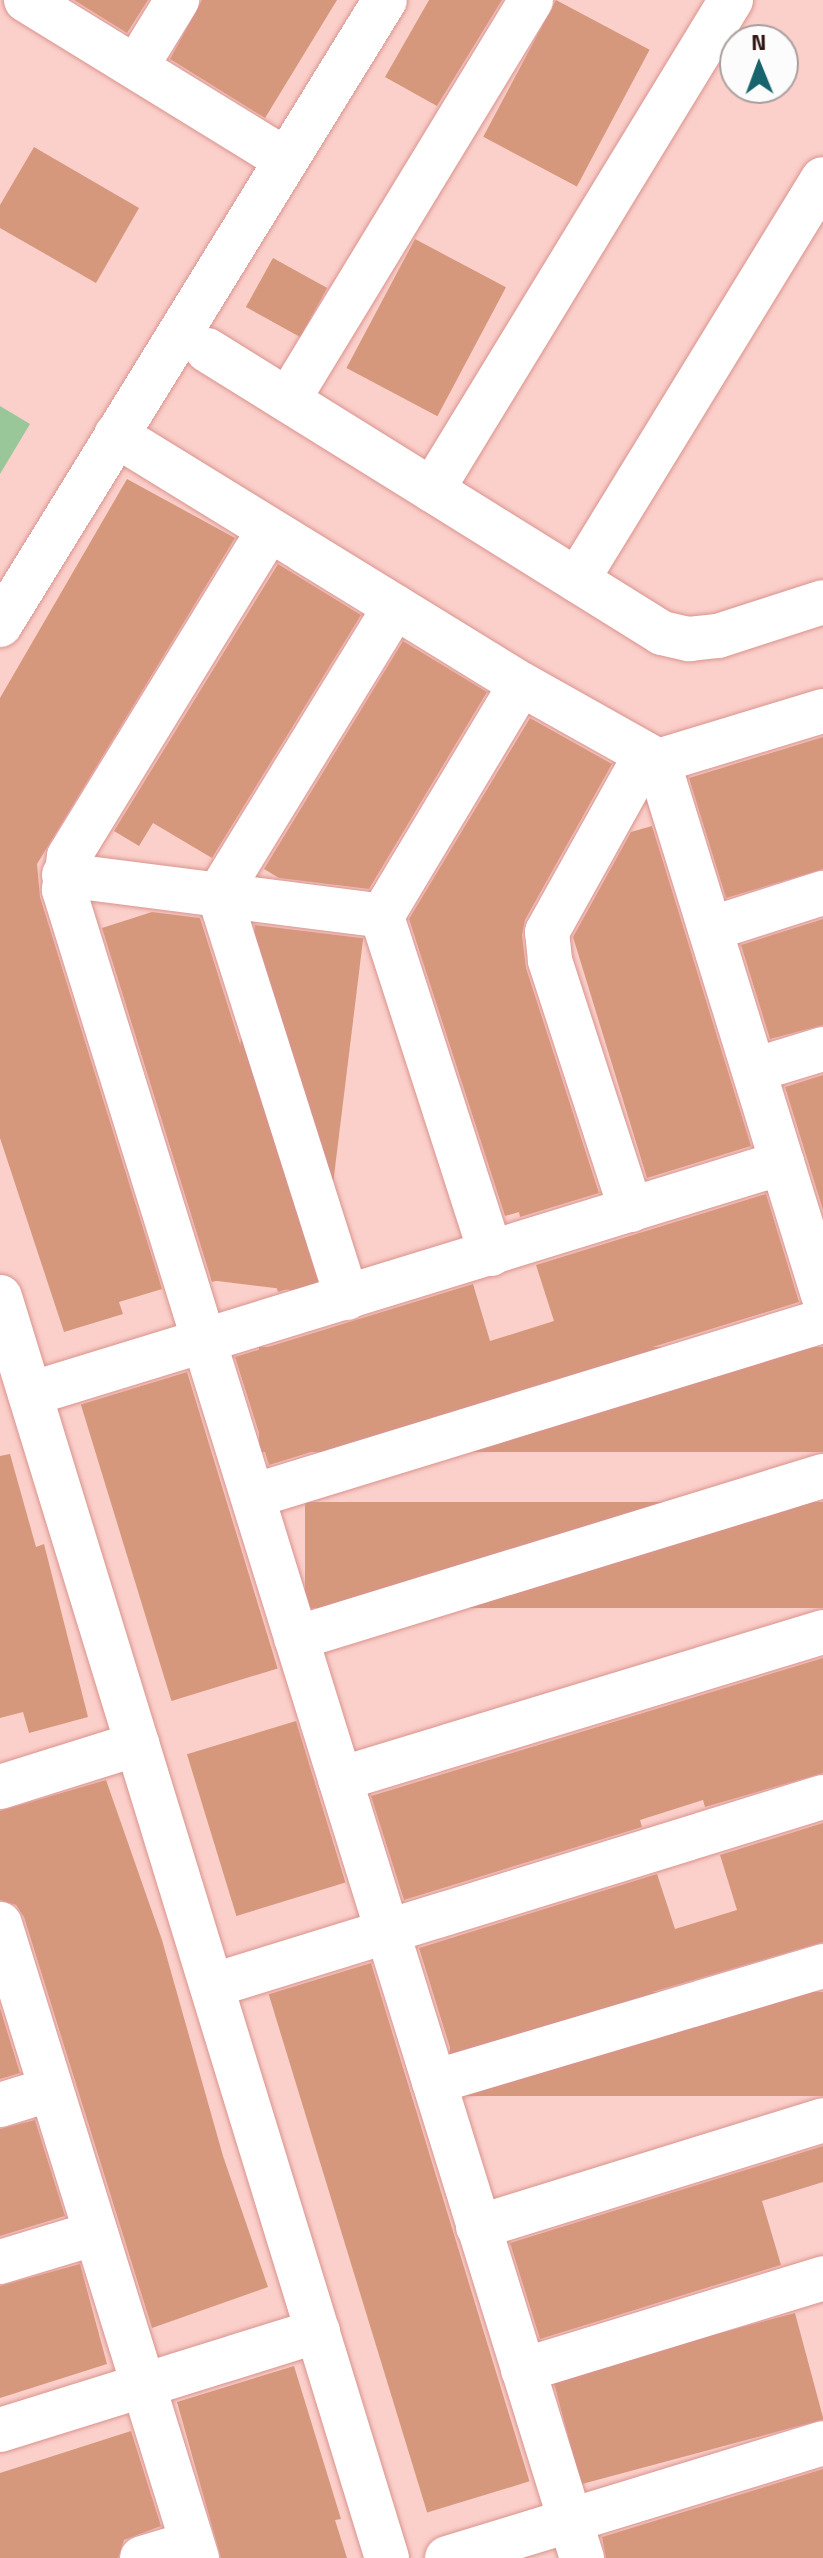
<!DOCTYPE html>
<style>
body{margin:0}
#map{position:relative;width:823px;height:2558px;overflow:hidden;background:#fbcfca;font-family:"Titillium Web",sans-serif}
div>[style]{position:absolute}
.green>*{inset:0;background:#99c79a}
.building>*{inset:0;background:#d6987c;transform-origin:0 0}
.roads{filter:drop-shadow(0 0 2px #d9948e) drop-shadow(0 0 2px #d9948e)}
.minor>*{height:44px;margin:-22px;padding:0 22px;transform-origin:22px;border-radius:22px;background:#fff}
span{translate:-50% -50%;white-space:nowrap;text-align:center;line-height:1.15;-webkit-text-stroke:6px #fcfcfc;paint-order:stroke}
.north{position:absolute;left:719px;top:24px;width:80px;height:80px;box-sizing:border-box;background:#fcfcfc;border:2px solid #aa9f9e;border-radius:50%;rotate:359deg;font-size:22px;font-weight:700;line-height:32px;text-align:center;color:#2e1412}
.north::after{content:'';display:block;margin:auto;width:28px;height:36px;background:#17646c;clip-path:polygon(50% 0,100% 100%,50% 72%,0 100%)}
</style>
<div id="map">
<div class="green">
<i style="clip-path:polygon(0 406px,30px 424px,0 474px)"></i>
</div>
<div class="building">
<i style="clip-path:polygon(74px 0,148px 0,127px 33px)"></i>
<i style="clip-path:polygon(202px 0,337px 0,265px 118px,170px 59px)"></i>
<i style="clip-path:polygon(429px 0,502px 0,437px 106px,385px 77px)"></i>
<i style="left:556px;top:0;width:106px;height:155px;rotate:28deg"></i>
<i style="clip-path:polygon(34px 147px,139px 208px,96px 283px,0 228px,0 205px)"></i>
<i style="left:415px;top:239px;width:103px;height:146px;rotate:28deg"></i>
<i style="left:273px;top:258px;width:62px;height:56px;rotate:29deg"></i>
<i style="clip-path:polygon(127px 479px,235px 538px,37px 864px,40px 897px,162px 1289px,119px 1302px,123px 1314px,64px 1332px,0 1138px,0 698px)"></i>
<i style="clip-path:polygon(278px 564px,361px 615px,212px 858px,153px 823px,139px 846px,114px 831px)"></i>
<i style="clip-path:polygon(403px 641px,487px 692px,369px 889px,279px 878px,264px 869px)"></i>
<i style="clip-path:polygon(530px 718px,612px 764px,525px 920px,522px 935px,526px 968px,599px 1193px,520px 1217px,519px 1212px,505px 1216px,409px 919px)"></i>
<i style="clip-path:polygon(823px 737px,823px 869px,726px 898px,689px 778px)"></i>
<i style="clip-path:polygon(652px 826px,751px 1146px,647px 1178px,573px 937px,631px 832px)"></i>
<i style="clip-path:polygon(152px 912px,200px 918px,315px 1280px,278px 1292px,270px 1265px,212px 1282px,102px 928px)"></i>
<i style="clip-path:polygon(823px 919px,823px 1025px,770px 1039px,741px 945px)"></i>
<i style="left:255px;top:925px;width:109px;height:358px;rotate:7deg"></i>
<i style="clip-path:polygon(823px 1075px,823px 1210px,785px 1087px)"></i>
<i style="clip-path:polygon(766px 1194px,799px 1302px,269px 1465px,235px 1357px,473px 1284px,490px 1341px,554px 1321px,536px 1265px)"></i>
<i style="left:823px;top:1347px;width:105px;height:564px;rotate:90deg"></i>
<i style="left:187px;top:1372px;width:310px;height:111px;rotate:73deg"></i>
<i style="clip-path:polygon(10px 1454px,36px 1547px,44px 1544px,88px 1717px,29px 1733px,23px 1712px,0 1718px,0 1456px)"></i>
<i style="left:823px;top:1502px;width:106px;height:518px;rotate:90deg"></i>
<i style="clip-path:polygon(823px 1658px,823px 1773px,705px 1807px,703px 1800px,640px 1820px,642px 1827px,404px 1900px,371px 1796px)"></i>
<i style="left:296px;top:1721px;width:169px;height:114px;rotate:73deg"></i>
<i style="clip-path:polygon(106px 1780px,162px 1940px,223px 2156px,268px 2287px,152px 2328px,24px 1917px,16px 1905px,0 1900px,0 1811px)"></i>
<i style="clip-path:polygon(823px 1823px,823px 1942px,451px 2051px,419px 1948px,657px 1874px,675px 1929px,737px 1910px,720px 1855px)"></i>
<i style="left:371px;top:1963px;width:542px;height:107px;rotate:73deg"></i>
<i style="left:823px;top:1992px;width:104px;height:373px;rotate:90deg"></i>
<i style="clip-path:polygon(0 2008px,20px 2073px,0 2079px)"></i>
<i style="clip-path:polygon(35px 2120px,65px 2216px,0 2236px,0 2129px)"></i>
<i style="clip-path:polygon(823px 2146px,823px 2182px,762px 2201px,781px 2265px,540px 2339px,510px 2243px)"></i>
<i style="clip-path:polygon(80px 2264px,107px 2364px,0 2398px,0 2286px)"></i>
<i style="left:795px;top:2313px;width:110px;height:251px;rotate:75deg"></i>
<i style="clip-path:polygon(294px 2366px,341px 2519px,335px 2520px,347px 2558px,221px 2558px,177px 2402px)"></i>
<i style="clip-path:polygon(131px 2431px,161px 2526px,124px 2540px,118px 2558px,0 2558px,0 2473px)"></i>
<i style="clip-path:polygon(823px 2469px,823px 2558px,606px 2558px,602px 2537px)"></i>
</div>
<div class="roads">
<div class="minor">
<i style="left:26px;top:0;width:305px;rotate:31.6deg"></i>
<i style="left:136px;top:67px;width:79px;rotate:-58.5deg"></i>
<i style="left:207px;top:350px;width:536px;rotate:31.88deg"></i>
<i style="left:662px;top:633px;width:28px;rotate:13deg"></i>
<i style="left:689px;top:639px;width:29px;rotate:-6deg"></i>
<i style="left:718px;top:636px;width:110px;rotate:-17.9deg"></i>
<i style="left:288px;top:400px;width:468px;rotate:-58.7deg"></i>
<i style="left:116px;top:435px;width:475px;rotate:31.6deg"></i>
<i style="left:521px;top:684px;width:157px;rotate:29.3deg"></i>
<i style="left:658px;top:761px;width:172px;rotate:-16.9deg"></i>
<i style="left:432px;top:490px;width:574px;rotate:-58.61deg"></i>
<i style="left:269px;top:530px;width:383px;rotate:121.5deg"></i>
<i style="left:69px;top:857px;width:33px;rotate:99deg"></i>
<i style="left:64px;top:890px;width:1747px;rotate:72.75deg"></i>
<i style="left:577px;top:580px;width:470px;rotate:-58.5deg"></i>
<i style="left:0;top:625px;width:734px;rotate:-58.37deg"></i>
<i style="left:658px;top:761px;width:559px;rotate:72.83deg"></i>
<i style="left:64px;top:875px;width:321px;rotate:7.3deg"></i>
<i style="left:710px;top:929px;width:119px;rotate:-17.7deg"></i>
<i style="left:754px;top:1070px;width:72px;rotate:-16.9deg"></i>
<i style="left:631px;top:1210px;width:263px;rotate:-108deg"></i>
<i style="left:550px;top:960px;width:28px;rotate:-96deg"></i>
<i style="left:547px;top:932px;width:201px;rotate:-60.9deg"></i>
<i style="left:491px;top:1254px;width:355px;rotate:-107.9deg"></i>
<i style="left:382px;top:916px;width:270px;rotate:-59.1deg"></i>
<i style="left:0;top:1297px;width:1319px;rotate:72.94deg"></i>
<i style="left:347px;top:1298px;width:424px;rotate:-107.6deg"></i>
<i style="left:219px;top:894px;width:337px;rotate:-58.5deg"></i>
<i style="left:30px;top:1394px;width:787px;rotate:-17.08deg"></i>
<i style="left:253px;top:1496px;width:596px;rotate:-17.07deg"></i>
<i style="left:296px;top:1638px;width:551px;rotate:-17.09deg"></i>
<i style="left:340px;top:1779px;width:505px;rotate:-16.93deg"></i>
<i style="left:0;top:1787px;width:144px;rotate:-17.4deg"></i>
<i style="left:0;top:1924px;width:664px;rotate:72.74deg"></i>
<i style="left:214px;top:1985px;width:637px;rotate:-17.16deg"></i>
<i style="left:434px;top:2082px;width:406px;rotate:-16.6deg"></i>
<i style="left:0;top:2105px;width:53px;rotate:-17.4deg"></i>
<i style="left:478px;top:2227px;width:361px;rotate:-17.2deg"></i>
<i style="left:0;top:2262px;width:100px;rotate:-16.8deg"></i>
<i style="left:523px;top:2370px;width:314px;rotate:-17deg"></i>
<i style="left:0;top:2430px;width:333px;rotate:-17.3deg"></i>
<i style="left:142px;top:2558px;width:52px;rotate:-16.7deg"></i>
<i style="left:447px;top:2558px;width:393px;rotate:-17deg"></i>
</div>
</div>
<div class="north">N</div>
</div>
